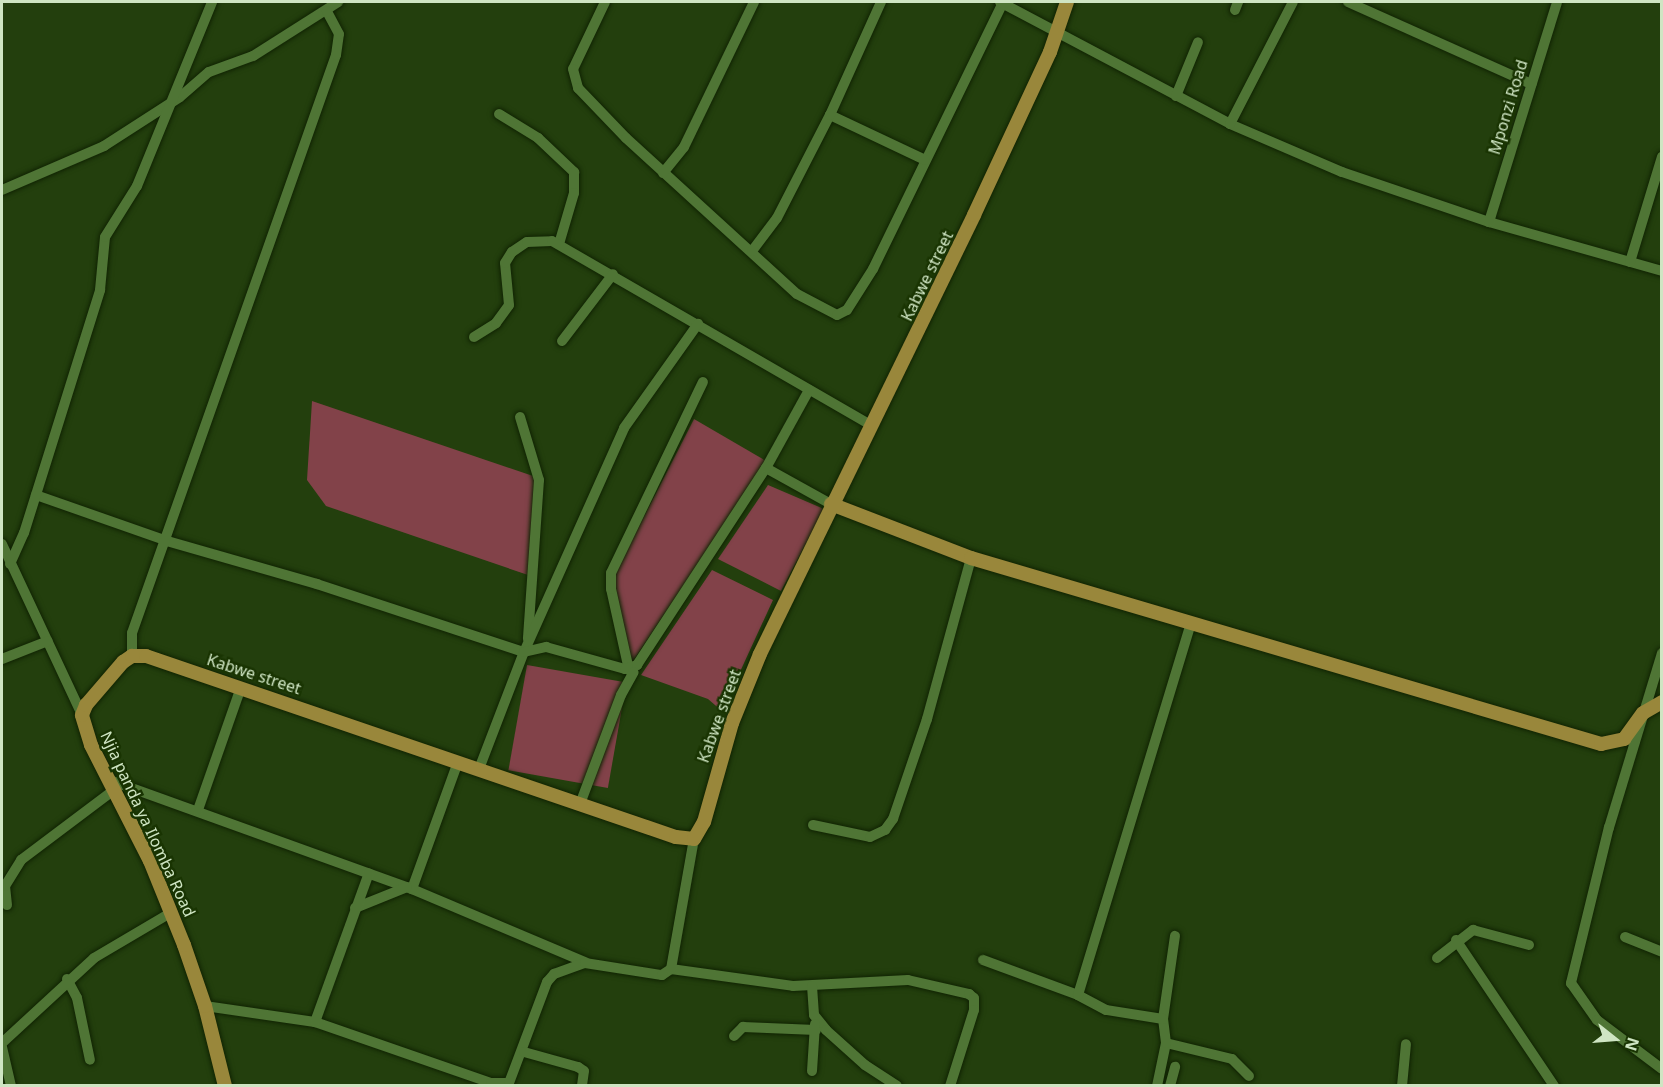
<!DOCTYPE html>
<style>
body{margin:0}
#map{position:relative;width:1663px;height:1087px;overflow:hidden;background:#233f0d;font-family:"Noto Sans",sans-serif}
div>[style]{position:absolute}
.green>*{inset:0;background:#824249;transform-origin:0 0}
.roads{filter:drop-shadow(0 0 2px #102303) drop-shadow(0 0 2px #102303)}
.minor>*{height:10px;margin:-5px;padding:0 5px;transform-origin:5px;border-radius:5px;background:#4f7535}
.major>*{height:14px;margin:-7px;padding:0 7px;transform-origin:7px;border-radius:7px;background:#99873b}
span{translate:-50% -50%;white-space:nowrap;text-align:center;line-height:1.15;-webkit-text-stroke:5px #193402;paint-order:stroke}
.street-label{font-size:16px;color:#cfe5c3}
.frame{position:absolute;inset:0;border:3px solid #cfe5c3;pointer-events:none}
.north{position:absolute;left:1585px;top:1009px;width:60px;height:60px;-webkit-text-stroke:4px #193402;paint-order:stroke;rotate:107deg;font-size:16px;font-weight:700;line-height:24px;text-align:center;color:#cfe5c3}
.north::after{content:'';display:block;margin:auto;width:21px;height:27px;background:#cfe5c3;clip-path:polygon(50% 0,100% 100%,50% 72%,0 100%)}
</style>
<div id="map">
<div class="green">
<i style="clip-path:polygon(312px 401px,536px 477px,531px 576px,326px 506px,307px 480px)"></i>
<i style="clip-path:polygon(694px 419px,766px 461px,631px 664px,609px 585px)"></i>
<i style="clip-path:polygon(768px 485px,824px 509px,781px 591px,718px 559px)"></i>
<i style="clip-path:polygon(712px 570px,773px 600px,722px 711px,708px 699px,641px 675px)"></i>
<i style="left:527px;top:665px;width:101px;height:107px;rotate:10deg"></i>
</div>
<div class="roads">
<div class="minor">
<i style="left:605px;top:2px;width:74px;rotate:115.5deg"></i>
<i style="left:573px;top:69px;width:20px;rotate:75deg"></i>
<i style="left:578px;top:88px;width:69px;rotate:46.2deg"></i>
<i style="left:626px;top:138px;width:231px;rotate:42.4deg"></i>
<i style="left:797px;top:294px;width:45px;rotate:27.7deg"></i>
<i style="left:837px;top:315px;width:11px;rotate:-27deg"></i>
<i style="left:847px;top:310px;width:49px;rotate:-57.6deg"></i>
<i style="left:873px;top:269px;width:296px;rotate:-64deg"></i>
<i style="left:1000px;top:2px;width:260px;rotate:27.9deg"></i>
<i style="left:1230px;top:124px;width:122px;rotate:23.2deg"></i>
<i style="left:1342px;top:172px;width:155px;rotate:18.8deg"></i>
<i style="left:1489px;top:222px;width:180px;rotate:15.8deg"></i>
<i style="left:1348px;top:2px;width:201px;rotate:24.1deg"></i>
<i style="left:1235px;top:10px;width:9px;rotate:-69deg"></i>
<i style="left:1176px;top:96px;width:58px;rotate:-67.8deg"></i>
<i style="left:499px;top:114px;width:46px;rotate:31.6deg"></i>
<i style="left:538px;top:138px;width:50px;rotate:43.4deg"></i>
<i style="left:574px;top:172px;width:21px;rotate:90deg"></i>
<i style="left:574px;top:193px;width:53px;rotate:106.4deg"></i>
<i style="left:830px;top:115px;width:105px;rotate:25.3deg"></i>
<i style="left:1230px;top:124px;width:137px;rotate:-62.7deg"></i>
<i style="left:663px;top:173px;width:33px;rotate:-51deg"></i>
<i style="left:684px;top:147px;width:161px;rotate:-64.2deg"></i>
<i style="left:2px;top:190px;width:111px;rotate:-23.3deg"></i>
<i style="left:104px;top:146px;width:90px;rotate:-32.8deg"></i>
<i style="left:180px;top:97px;width:38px;rotate:-41deg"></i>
<i style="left:209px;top:72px;width:47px;rotate:-20deg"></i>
<i style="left:253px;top:56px;width:101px;rotate:-32.4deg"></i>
<i style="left:1489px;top:222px;width:230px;rotate:-72.8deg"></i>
<i style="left:752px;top:251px;width:41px;rotate:-52.9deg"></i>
<i style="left:777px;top:218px;width:116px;rotate:-62.8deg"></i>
<i style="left:830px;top:115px;width:124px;rotate:-65.7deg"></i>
<i style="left:1630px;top:262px;width:110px;rotate:-73.1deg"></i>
<i style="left:474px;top:337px;width:26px;rotate:-32deg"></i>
<i style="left:496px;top:323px;width:22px;rotate:-54deg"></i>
<i style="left:509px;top:305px;width:42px;rotate:-95.4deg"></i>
<i style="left:505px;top:263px;width:13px;rotate:-58deg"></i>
<i style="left:512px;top:252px;width:18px;rotate:-34deg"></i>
<i style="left:527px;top:242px;width:25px;rotate:-2deg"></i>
<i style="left:552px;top:241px;width:370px;rotate:30deg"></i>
<i style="left:562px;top:341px;width:84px;rotate:-52.7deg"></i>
<i style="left:520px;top:417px;width:66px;rotate:73.2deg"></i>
<i style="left:539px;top:480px;width:159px;rotate:94deg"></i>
<i style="left:766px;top:468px;width:74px;rotate:29deg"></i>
<i style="left:36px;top:495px;width:139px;rotate:19.3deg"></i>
<i style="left:167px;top:541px;width:156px;rotate:16deg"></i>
<i style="left:317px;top:584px;width:218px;rotate:18.2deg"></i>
<i style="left:524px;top:652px;width:245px;rotate:-65.9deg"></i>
<i style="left:624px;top:428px;width:128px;rotate:-54.6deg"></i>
<i style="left:2px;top:544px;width:189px;rotate:64.9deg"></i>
<i style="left:10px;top:564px;width:34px;rotate:-66deg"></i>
<i style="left:24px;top:533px;width:255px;rotate:-72.6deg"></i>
<i style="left:100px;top:290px;width:53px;rotate:-84.6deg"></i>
<i style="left:105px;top:237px;width:60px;rotate:-57.9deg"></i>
<i style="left:137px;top:186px;width:199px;rotate:-67.8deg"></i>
<i style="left:1662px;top:653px;width:182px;rotate:106.9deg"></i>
<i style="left:1609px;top:827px;width:161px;rotate:103.7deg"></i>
<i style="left:1571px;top:983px;width:45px;rotate:54.9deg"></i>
<i style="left:1597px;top:1020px;width:81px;rotate:37deg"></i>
<i style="left:132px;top:656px;width:23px;rotate:-90deg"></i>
<i style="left:132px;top:633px;width:613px;rotate:-70.56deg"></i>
<i style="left:336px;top:55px;width:21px;rotate:-82deg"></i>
<i style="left:339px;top:34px;width:26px;rotate:-118deg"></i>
<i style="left:2px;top:659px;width:49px;rotate:-21.4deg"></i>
<i style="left:629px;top:670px;width:83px;rotate:-102.5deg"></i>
<i style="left:611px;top:589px;width:16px;rotate:-90deg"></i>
<i style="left:611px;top:573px;width:212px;rotate:-64.3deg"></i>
<i style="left:479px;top:769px;width:125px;rotate:-69deg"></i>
<i style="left:524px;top:652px;width:23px;rotate:-13deg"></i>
<i style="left:546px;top:647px;width:82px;rotate:15.6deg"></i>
<i style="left:625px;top:669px;width:13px;rotate:-18deg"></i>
<i style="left:637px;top:665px;width:235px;rotate:-56.8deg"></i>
<i style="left:766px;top:468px;width:89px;rotate:-61.1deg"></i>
<i style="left:109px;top:780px;width:322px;rotate:19.8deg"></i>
<i style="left:412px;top:889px;width:188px;rotate:22.9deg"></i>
<i style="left:580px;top:804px;width:116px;rotate:-69.4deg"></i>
<i style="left:621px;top:695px;width:26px;rotate:-61deg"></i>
<i style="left:198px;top:810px;width:130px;rotate:-70.7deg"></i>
<i style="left:813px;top:825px;width:58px;rotate:11.9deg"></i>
<i style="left:870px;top:837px;width:17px;rotate:-25deg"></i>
<i style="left:885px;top:830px;width:14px;rotate:-54deg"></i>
<i style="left:893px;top:819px;width:106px;rotate:-71.2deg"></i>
<i style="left:927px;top:719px;width:167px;rotate:-74.7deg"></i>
<i style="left:412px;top:889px;width:135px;rotate:-70.1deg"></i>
<i style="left:7px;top:905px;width:19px;rotate:-96deg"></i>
<i style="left:5px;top:886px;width:31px;rotate:-58deg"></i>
<i style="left:21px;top:860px;width:116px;rotate:-37deg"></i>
<i style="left:355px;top:908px;width:56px;rotate:-22deg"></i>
<i style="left:1625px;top:937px;width:40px;rotate:22deg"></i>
<i style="left:1456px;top:940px;width:176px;rotate:56.1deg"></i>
<i style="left:1437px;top:958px;width:46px;rotate:-37.9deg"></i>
<i style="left:1473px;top:930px;width:58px;rotate:15deg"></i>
<i style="left:983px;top:960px;width:101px;rotate:20.2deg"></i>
<i style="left:671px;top:969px;width:123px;rotate:7.9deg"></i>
<i style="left:793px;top:986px;width:115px;rotate:-3deg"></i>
<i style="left:908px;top:980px;width:63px;rotate:12.9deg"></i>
<i style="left:969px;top:994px;width:6px;rotate:39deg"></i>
<i style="left:974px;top:998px;width:12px;rotate:90deg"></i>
<i style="left:974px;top:1010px;width:80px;rotate:107.5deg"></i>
<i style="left:67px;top:979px;width:21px;rotate:62deg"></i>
<i style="left:77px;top:998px;width:63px;rotate:78.2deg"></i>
<i style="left:812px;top:986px;width:29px;rotate:86deg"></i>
<i style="left:814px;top:1015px;width:19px;rotate:51deg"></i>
<i style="left:826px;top:1030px;width:52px;rotate:41.9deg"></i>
<i style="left:865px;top:1065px;width:38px;rotate:33deg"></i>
<i style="left:205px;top:1006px;width:111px;rotate:8.3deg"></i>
<i style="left:315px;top:1022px;width:186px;rotate:19.1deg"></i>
<i style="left:491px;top:1083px;width:18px"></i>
<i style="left:509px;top:1083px;width:108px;rotate:-69.4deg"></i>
<i style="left:547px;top:982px;width:11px;rotate:-49deg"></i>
<i style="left:554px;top:974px;width:33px;rotate:-20deg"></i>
<i style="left:585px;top:963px;width:78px;rotate:8.9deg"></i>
<i style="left:662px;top:975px;width:11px;rotate:-34deg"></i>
<i style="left:671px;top:969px;width:132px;rotate:-80deg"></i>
<i style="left:1163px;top:1019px;width:84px;rotate:-81.8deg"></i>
<i style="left:315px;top:1022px;width:158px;rotate:-70.1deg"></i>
<i style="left:734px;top:1036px;width:13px;rotate:-45deg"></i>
<i style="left:743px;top:1027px;width:73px;rotate:2.4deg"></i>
<i style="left:2px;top:1043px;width:125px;rotate:-42.7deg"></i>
<i style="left:94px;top:958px;width:91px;rotate:-30.5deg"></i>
<i style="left:1166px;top:1043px;width:68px;rotate:13.6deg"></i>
<i style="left:1232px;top:1059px;width:24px;rotate:45deg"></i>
<i style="left:2px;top:1047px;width:40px;rotate:77deg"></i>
<i style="left:524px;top:1052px;width:56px;rotate:15.5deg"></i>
<i style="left:578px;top:1067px;width:7px;rotate:34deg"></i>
<i style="left:584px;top:1071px;width:15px;rotate:98deg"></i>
<i style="left:812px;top:1071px;width:47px;rotate:-86.3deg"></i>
<i style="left:1157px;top:1086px;width:44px;rotate:-78.2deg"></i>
<i style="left:1166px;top:1043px;width:24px;rotate:-97deg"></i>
<i style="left:1163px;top:1019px;width:58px;rotate:-171deg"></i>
<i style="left:1106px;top:1010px;width:32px;rotate:-152deg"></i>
<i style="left:1078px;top:995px;width:389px;rotate:-73.1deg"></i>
<i style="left:1170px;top:1086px;width:20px;rotate:-75deg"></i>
<i style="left:1402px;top:1086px;width:42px;rotate:-84.6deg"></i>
</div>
<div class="major">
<i style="left:831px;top:504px;width:150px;rotate:21.1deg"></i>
<i style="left:971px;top:558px;width:657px;rotate:16.45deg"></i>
<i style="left:1601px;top:744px;width:24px;rotate:-12deg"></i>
<i style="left:1624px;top:739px;width:32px;rotate:-54deg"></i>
<i style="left:1643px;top:713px;width:22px;rotate:-30deg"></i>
<i style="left:225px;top:1086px;width:82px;rotate:-104deg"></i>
<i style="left:205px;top:1006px;width:65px;rotate:-109deg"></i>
<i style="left:184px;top:945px;width:91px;rotate:-112deg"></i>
<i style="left:150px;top:861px;width:130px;rotate:-117deg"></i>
<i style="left:91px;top:745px;width:31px;rotate:-107deg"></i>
<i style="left:82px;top:715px;width:11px;rotate:-68deg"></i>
<i style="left:86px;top:705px;width:57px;rotate:-49.3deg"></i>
<i style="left:123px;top:662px;width:11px;rotate:-34deg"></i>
<i style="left:132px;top:656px;width:14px"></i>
<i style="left:146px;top:656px;width:560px;rotate:18.86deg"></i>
<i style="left:676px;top:837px;width:18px;rotate:6deg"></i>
<i style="left:694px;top:839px;width:20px;rotate:-60deg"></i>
<i style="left:704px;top:822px;width:103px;rotate:-74.2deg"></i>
<i style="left:732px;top:723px;width:74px;rotate:-67.9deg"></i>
<i style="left:760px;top:654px;width:488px;rotate:-64deg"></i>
<i style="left:974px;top:215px;width:180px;rotate:-65deg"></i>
<i style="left:1050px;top:52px;width:53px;rotate:-71.2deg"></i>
</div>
</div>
<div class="street-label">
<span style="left:1508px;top:107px;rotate:-73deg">Mponzi Road</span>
<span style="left:927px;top:276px;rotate:-64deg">Kabwe street</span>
<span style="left:254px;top:674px;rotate:18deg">Kabwe street</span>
<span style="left:719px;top:716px;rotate:-70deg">Kabwe street</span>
<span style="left:148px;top:824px;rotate:65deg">Njia panda ya Ilomba Road</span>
</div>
<div class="frame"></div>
<div class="north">N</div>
</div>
